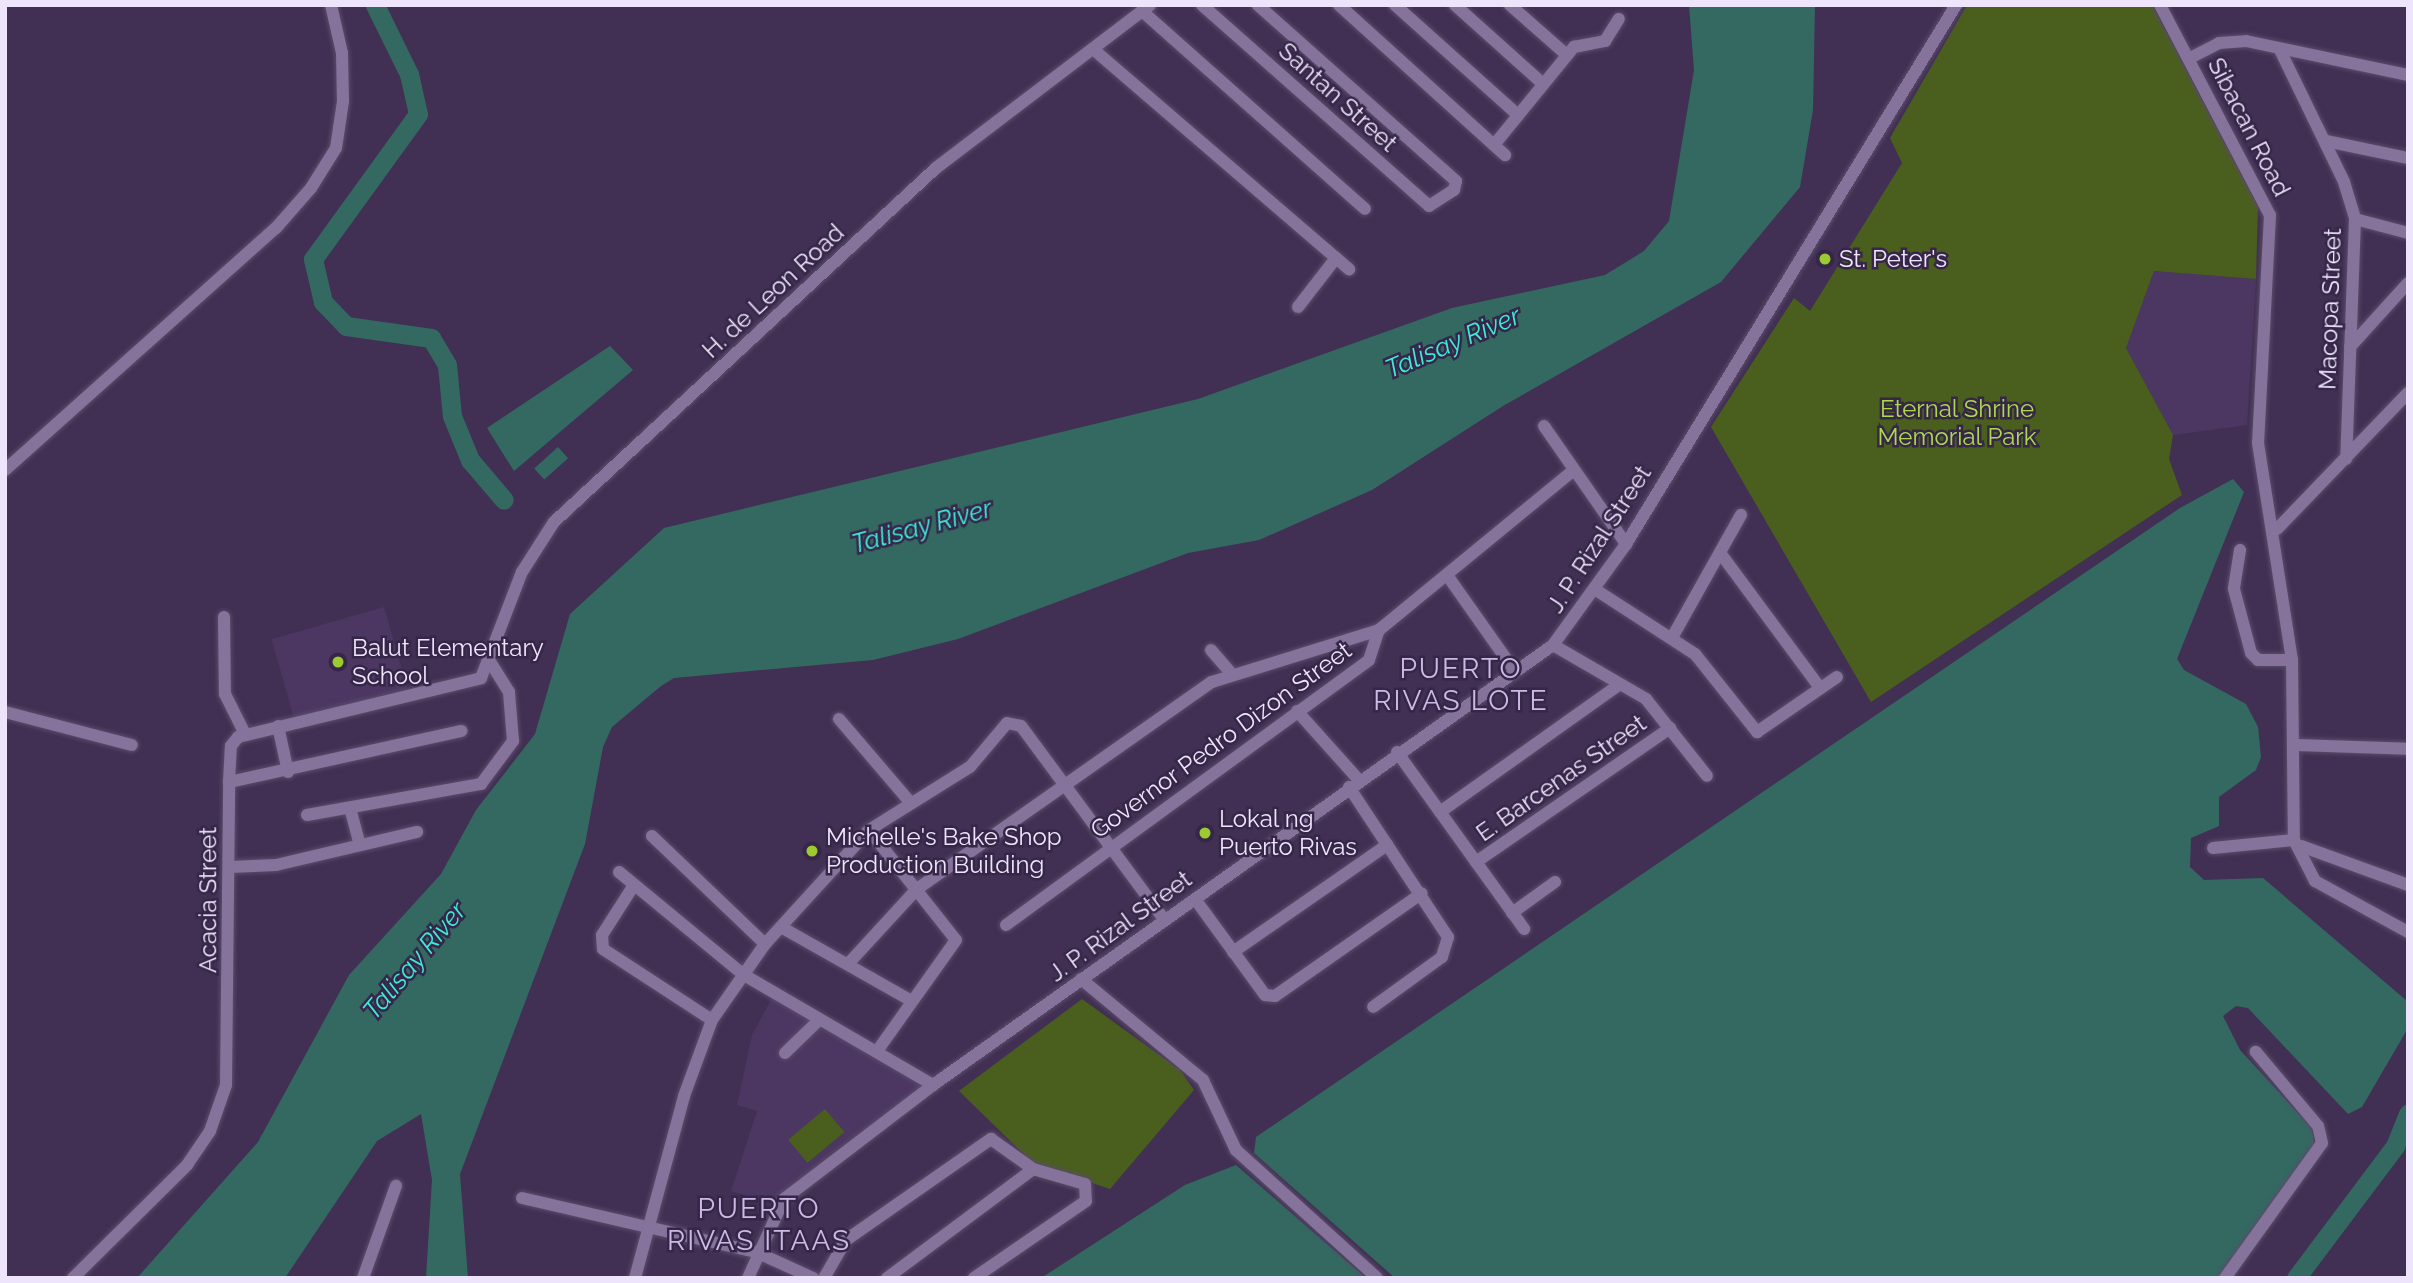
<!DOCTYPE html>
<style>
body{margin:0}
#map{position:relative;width:2413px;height:1283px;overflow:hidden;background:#413053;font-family:Raleway,sans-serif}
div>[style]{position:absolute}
.built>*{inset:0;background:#4c3762;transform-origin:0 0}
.green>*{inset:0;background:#4a5f1e;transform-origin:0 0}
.water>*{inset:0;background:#346962;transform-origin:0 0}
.river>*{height:19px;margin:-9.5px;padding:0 9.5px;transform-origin:9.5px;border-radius:9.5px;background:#346962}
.roads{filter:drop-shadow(0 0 2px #5b4c6b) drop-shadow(0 0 2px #5b4c6b)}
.minor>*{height:12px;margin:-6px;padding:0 6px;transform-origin:6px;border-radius:6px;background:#85739b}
.dots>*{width:19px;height:19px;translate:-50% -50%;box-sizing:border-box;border:4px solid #362648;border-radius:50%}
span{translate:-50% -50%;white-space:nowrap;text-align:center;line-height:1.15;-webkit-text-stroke:5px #362648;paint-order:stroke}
.street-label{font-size:24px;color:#eee4fb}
.poi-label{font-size:24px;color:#eee4fb}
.left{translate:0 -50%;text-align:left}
.park-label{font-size:24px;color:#adda4d}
.water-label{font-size:26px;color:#3becdb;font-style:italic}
.quarter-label{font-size:28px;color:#cdb9e5;letter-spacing:2px}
.frame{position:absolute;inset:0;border:7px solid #eee4fb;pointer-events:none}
</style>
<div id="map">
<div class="built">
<i style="clip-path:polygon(2154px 271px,2256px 279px,2247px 425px,2173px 435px,2126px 348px)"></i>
<i style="left:384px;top:607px;width:89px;height:117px;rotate:74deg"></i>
<i style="clip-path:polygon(772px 998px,924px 1084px,773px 1203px,731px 1191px,757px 1111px,737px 1105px,752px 1035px)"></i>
</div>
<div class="green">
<i style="clip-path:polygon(1967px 5px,2152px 5px,2258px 207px,2256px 279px,2154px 271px,2126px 348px,2173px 435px,2169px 459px,2182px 495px,1871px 702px,1711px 427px,1794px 298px,1810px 311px,1902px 163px,1890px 138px)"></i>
<i style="clip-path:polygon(1082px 999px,1180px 1070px,1194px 1090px,1110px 1189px,1033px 1163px,959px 1091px)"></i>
<i style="left:825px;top:1109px;width:30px;height:48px;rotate:50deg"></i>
</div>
<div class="water">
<i style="clip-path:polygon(1689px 5px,1815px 5px,1813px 110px,1800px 187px,1721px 282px,1503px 406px,1372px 490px,1259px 540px,1188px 553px,958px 639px,873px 660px,674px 678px,661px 686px,612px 727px,603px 747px,585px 844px,460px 1174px,468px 1278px,426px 1278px,432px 1180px,421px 1114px,377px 1141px,285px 1278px,137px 1278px,258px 1142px,349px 975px,441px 874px,476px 810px,535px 734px,570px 614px,664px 528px,1198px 399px,1452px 308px,1605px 275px,1644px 251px,1669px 221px,1694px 70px)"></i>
<i style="clip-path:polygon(610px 346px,633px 370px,514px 471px,487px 428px)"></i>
<i style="left:558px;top:447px;width:15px;height:32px;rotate:48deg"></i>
<i style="clip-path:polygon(2233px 479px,2244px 492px,2177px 659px,2184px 670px,2246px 704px,2258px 727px,2261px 757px,2256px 770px,2219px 797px,2219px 826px,2191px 838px,2190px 867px,2204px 880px,2263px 878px,2407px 1001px,2408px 1028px,2362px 1107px,2348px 1114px,2248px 1008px,2236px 1006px,2223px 1016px,2240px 1050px,2311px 1127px,2315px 1144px,2221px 1278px,1395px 1278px,1254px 1153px,1256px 1137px,2180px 508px)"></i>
<i style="clip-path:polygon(1236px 1165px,1366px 1278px,1041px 1278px,1185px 1185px)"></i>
</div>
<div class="river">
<i style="left:375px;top:5px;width:77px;rotate:63.8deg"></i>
<i style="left:409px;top:74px;width:41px;rotate:77.3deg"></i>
<i style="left:418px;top:114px;width:179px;rotate:125.9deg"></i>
<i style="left:313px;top:259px;width:44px;rotate:76.9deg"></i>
<i style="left:323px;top:302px;width:33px;rotate:46deg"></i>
<i style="left:346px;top:326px;width:86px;rotate:8deg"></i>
<i style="left:431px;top:338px;width:31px;rotate:59deg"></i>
<i style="left:447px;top:365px;width:51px;rotate:84.4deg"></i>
<i style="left:452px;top:416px;width:48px;rotate:67.8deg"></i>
<i style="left:470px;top:460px;width:52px;rotate:49.6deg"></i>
<i style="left:2296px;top:1278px;width:165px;rotate:-53.1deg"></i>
<i style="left:2395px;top:1146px;width:35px;rotate:-68deg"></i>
</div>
<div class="roads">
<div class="minor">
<i style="left:1202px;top:5px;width:303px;rotate:41.5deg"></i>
<i style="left:1429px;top:206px;width:30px;rotate:-33deg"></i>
<i style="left:1454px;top:190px;width:9px;rotate:-77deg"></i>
<i style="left:1456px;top:181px;width:265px;rotate:-138.4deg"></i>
<i style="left:1339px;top:5px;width:224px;rotate:42.1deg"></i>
<i style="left:1395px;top:5px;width:165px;rotate:41.8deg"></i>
<i style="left:1455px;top:5px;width:118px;rotate:41.9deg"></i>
<i style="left:1510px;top:5px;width:76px;rotate:41.3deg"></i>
<i style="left:2160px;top:5px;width:237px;rotate:62.4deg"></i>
<i style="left:2270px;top:215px;width:228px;rotate:93deg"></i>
<i style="left:2258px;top:443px;width:220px;rotate:81.1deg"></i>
<i style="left:2292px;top:660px;width:180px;rotate:89.4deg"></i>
<i style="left:2294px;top:840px;width:46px;rotate:62.9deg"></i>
<i style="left:2315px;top:881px;width:106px;rotate:28.7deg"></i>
<i style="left:1142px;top:11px;width:298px;rotate:41.6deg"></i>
<i style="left:1093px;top:49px;width:338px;rotate:40.7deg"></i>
<i style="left:2280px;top:50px;width:147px;rotate:64.1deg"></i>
<i style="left:2344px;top:182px;width:39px;rotate:73deg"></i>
<i style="left:2355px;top:219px;width:240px;rotate:92.1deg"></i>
<i style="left:2190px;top:58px;width:33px;rotate:-27deg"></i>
<i style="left:2219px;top:43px;width:27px;rotate:-4deg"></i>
<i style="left:2246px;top:41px;width:166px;rotate:11.9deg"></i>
<i style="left:2326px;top:141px;width:84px;rotate:11.7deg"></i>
<i style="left:1494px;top:145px;width:127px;rotate:-50.8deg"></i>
<i style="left:1574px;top:47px;width:32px;rotate:-11deg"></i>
<i style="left:1605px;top:41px;width:26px;rotate:-58deg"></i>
<i style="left:2355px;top:219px;width:55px;rotate:14.8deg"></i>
<i style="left:1298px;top:307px;width:62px;rotate:-52.2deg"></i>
<i style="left:2350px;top:347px;width:86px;rotate:-47.8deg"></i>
<i style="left:1544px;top:426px;width:144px;rotate:55.2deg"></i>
<i style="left:5px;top:470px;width:363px;rotate:-41.8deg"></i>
<i style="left:276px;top:228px;width:53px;rotate:-48.8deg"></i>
<i style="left:311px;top:188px;width:47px;rotate:-58deg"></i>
<i style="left:336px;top:148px;width:48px;rotate:-81.5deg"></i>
<i style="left:343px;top:101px;width:48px;rotate:-91.2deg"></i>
<i style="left:342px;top:53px;width:49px;rotate:-102.9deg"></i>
<i style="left:2277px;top:529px;width:189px;rotate:-46.1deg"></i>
<i style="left:2240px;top:550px;width:39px;rotate:99deg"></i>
<i style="left:2234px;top:589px;width:66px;rotate:75.1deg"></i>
<i style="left:2251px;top:653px;width:10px;rotate:45deg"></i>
<i style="left:2258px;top:660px;width:34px"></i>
<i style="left:1721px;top:554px;width:167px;rotate:53.5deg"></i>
<i style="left:1447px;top:575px;width:116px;rotate:54.8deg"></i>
<i style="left:1596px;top:590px;width:118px;rotate:32.9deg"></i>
<i style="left:1695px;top:654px;width:100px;rotate:51.5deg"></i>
<i style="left:1757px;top:732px;width:97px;rotate:-34.5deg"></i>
<i style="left:224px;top:617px;width:77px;rotate:89.3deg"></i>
<i style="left:225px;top:694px;width:45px;rotate:63.4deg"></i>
<i style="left:1673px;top:636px;width:139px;rotate:-60.7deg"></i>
<i style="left:1553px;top:645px;width:108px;rotate:30.1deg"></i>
<i style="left:1646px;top:699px;width:98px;rotate:51.6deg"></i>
<i style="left:1211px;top:650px;width:29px;rotate:49deg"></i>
<i style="left:1297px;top:711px;width:93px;rotate:48.1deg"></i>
<i style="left:5px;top:712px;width:131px;rotate:14.6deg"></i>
<i style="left:839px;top:719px;width:108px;rotate:49.5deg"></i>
<i style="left:278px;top:726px;width:47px;rotate:77.7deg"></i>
<i style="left:2296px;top:745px;width:112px;rotate:2deg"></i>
<i style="left:1397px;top:752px;width:218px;rotate:54.3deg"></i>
<i style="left:229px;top:782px;width:238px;rotate:-12.4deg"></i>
<i style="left:1349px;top:787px;width:180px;rotate:56.6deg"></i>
<i style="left:1448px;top:937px;width:21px;rotate:107deg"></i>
<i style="left:1442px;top:957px;width:85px;rotate:144.1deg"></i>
<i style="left:350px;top:808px;width:38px;rotate:75deg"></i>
<i style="left:1440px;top:812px;width:219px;rotate:-35.4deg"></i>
<i style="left:307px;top:815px;width:177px;rotate:-10.1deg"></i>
<i style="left:481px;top:784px;width:54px;rotate:-53.3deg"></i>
<i style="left:513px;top:741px;width:49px;rotate:-94.7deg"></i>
<i style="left:509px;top:692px;width:36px;rotate:-122deg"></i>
<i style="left:869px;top:830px;width:140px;rotate:51.7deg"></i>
<i style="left:956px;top:940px;width:136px;rotate:125.4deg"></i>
<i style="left:652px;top:836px;width:156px;rotate:43.7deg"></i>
<i style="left:2301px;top:846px;width:114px;rotate:20deg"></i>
<i style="left:2213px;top:848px;width:81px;rotate:-5.6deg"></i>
<i style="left:1476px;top:862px;width:236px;rotate:-34.6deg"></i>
<i style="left:230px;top:867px;width:46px;rotate:-2.5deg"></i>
<i style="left:276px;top:865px;width:145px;rotate:-13.2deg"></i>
<i style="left:619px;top:872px;width:162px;rotate:39.5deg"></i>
<i style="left:744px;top:975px;width:219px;rotate:30.2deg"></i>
<i style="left:634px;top:885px;width:59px;rotate:122.6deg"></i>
<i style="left:602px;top:935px;width:14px;rotate:86deg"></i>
<i style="left:603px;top:949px;width:130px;rotate:33.1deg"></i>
<i style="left:1195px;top:899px;width:119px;rotate:53.9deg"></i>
<i style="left:1265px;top:995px;width:10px;rotate:6deg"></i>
<i style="left:1275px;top:996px;width:179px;rotate:-35deg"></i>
<i style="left:1512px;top:913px;width:53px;rotate:-35.8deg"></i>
<i style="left:1006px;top:925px;width:449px;rotate:-36.1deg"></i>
<i style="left:1369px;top:660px;width:32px;rotate:-72deg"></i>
<i style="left:1379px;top:630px;width:252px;rotate:-39.4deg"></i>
<i style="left:781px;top:927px;width:150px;rotate:29.5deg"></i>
<i style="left:1233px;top:952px;width:188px;rotate:-34.8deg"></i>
<i style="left:848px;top:964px;width:102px;rotate:-47.4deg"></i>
<i style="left:917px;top:889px;width:360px;rotate:-35.1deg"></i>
<i style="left:1212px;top:682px;width:175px;rotate:-17.3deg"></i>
<i style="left:1081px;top:979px;width:158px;rotate:39.6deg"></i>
<i style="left:1203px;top:1080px;width:77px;rotate:64.8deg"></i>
<i style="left:1236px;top:1150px;width:190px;rotate:42.2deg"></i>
<i style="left:785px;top:1053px;width:47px;rotate:-44.1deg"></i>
<i style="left:522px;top:1198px;width:240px;rotate:13deg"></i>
<i style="left:756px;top:1252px;width:63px;rotate:24.5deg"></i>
<i style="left:73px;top:1278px;width:161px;rotate:-44.7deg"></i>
<i style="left:187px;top:1165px;width:41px;rotate:-55.9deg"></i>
<i style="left:210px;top:1131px;width:49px;rotate:-70.8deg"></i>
<i style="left:226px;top:1085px;width:303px;rotate:-89.4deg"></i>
<i style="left:229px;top:782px;width:36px;rotate:-87deg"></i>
<i style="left:231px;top:746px;width:11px;rotate:-52deg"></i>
<i style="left:238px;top:737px;width:250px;rotate:-13.6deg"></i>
<i style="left:481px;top:678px;width:114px;rotate:-68.9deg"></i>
<i style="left:522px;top:572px;width:59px;rotate:-57.4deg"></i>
<i style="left:554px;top:522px;width:521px;rotate:-42.82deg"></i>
<i style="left:936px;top:168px;width:269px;rotate:-37.3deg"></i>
<i style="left:363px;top:1278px;width:98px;rotate:-70.3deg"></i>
<i style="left:635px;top:1278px;width:188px;rotate:-74.9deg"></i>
<i style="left:684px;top:1096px;width:81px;rotate:-69.8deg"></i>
<i style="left:712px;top:1020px;width:93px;rotate:-55.1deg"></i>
<i style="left:765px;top:944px;width:154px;rotate:-47.6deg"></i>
<i style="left:869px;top:830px;width:119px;rotate:-32deg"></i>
<i style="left:970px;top:767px;width:57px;rotate:-49.9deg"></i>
<i style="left:1007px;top:723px;width:14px;rotate:12deg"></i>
<i style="left:1021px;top:726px;width:240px;rotate:53.5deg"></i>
<i style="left:748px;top:1278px;width:87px;rotate:-65.5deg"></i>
<i style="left:784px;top:1199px;width:188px;rotate:-37.4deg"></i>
<i style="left:933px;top:1085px;width:760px;rotate:-35.36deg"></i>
<i style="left:1553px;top:645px;width:125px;rotate:-54.1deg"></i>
<i style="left:1626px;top:544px;width:632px;rotate:-58.52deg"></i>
<i style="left:824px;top:1278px;width:44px;rotate:-59.9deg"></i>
<i style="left:846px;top:1240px;width:177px;rotate:-34.9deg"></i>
<i style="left:991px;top:1139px;width:52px;rotate:35.5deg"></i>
<i style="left:1033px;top:1169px;width:54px;rotate:16.1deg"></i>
<i style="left:1085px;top:1184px;width:17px;rotate:87deg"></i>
<i style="left:1086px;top:1201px;width:136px;rotate:145.5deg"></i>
<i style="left:887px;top:1278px;width:182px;rotate:-36.7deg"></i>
<i style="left:2225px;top:1278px;width:166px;rotate:-54.3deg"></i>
<i style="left:2322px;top:1143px;width:17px;rotate:-103deg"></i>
<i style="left:2318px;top:1126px;width:97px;rotate:-130deg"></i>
</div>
</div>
<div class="dots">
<i style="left:1825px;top:259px;background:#9dca30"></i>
<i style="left:338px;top:662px;background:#9dca30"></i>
<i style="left:1205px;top:833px;background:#9dca30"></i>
<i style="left:812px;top:851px;background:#9dca30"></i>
</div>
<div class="street-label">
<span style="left:1338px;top:97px;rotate:42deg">Santan Street</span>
<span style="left:2249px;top:127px;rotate:63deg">Sibacan Road</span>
<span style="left:773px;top:291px;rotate:-43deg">H. de Leon Road</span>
<span style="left:2330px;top:309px;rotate:-88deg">Macopa Street</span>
<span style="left:1599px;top:539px;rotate:-57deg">J. P. Rizal Street</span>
<span style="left:1221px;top:740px;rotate:-36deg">Governor Pedro Dizon Street</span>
<span style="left:1561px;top:778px;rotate:-35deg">E. Barcenas Street</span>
<span style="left:208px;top:900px;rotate:-90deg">Acacia Street</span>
<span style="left:1120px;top:926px;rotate:-36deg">J. P. Rizal Street</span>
</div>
<div class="poi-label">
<span class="left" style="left:1839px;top:259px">St. Peter's</span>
<span class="left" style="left:352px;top:662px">Balut Elementary<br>School</span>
<span class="left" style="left:1219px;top:833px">Lokal ng<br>Puerto Rivas</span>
<span class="left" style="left:826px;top:851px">Michelle's Bake Shop<br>Production Building</span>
</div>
<div class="park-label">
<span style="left:1957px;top:423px">Eternal Shrine<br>Memorial Park</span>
</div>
<div class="water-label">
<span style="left:1453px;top:343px;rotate:-23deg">Talisay River</span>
<span style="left:922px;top:527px;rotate:-15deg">Talisay River</span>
<span style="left:415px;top:961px;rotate:-50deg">Talisay River</span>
</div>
<div class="quarter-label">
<span style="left:1461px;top:685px">PUERTO<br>RIVAS LOTE</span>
<span style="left:759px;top:1225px">PUERTO<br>RIVAS ITAAS</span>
</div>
<div class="frame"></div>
</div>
